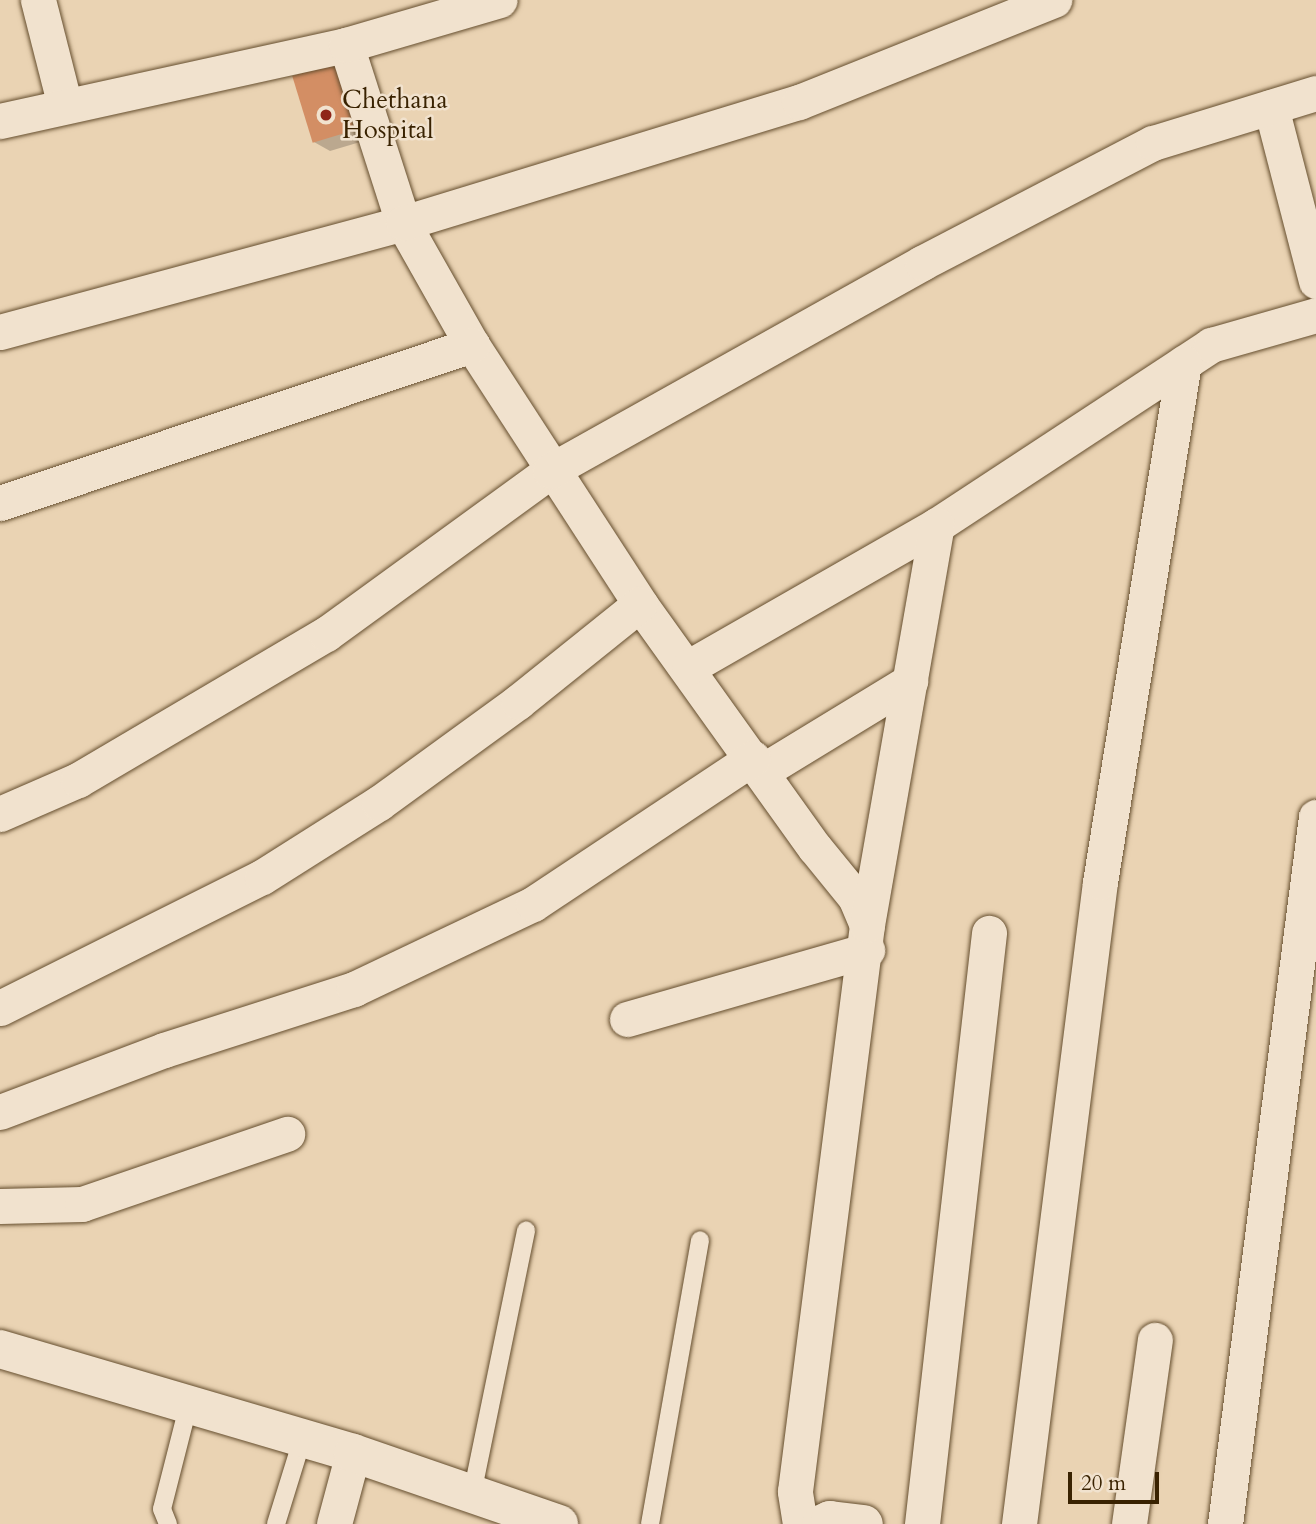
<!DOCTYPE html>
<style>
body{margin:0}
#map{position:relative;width:1316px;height:1524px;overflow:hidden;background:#ead3b3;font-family:Cardo,serif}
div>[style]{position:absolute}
.shadow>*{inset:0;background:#0003}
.building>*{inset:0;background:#d38e64;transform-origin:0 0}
.roads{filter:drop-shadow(0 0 2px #654e2e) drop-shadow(0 0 2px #654e2e)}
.service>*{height:18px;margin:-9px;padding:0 9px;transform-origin:9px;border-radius:9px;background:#f1e2ce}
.minor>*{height:35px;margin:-17.5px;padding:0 17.5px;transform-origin:17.5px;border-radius:17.5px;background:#f1e2ce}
.tertiary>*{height:38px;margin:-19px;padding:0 19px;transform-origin:19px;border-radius:19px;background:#f1e2ce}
.dots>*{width:19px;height:19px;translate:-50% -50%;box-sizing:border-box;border:4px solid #f1e2ce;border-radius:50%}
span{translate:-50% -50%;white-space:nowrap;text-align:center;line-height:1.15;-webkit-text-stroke:5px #f1e2ce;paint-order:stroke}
.poi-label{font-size:26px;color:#392201}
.left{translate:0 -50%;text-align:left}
.scale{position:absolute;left:1068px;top:1472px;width:91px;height:32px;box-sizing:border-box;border:4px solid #392201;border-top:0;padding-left:9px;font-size:21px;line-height:24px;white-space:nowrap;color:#392201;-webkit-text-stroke:5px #f1e2ce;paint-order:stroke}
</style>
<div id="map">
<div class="shadow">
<i style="clip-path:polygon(357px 72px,377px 137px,330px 151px,314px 142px)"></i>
</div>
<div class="building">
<i style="left:341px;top:61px;width:70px;height:51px;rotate:73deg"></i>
</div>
<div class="roads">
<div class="service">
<i style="left:472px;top:1494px;width:269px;rotate:-78.4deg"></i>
<i style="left:168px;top:1524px;width:16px;rotate:-112deg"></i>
<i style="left:162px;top:1509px;width:109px;rotate:-75.7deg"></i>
<i style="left:276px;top:1524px;width:91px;rotate:-72.8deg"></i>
<i style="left:650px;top:1524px;width:288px;rotate:-80deg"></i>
</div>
<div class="minor">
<i style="left:38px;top:0;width:109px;rotate:75.7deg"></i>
<i style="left:346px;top:45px;width:187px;rotate:72.2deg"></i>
<i style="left:403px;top:223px;width:140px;rotate:60.5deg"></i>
<i style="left:472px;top:345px;width:309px;rotate:57deg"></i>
<i style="left:640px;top:604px;width:300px;rotate:54.4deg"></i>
<i style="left:815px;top:848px;width:63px;rotate:50.8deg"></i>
<i style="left:855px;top:897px;width:30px;rotate:67deg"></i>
<i style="left:1271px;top:107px;width:180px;rotate:75.5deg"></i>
<i style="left:0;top:121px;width:354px;rotate:-12.4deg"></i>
<i style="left:346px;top:45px;width:160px;rotate:-16.3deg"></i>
<i style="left:0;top:332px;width:417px;rotate:-15.1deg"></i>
<i style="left:403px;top:223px;width:414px;rotate:-17deg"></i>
<i style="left:799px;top:102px;width:275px;rotate:-21.8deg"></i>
<i style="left:0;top:503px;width:498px;rotate:-18.5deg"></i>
<i style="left:689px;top:667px;width:286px;rotate:-29.8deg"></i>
<i style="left:937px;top:525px;width:328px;rotate:-33.3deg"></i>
<i style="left:1211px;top:345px;width:109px;rotate:-15.9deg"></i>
<i style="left:761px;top:772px;width:175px;rotate:-31.4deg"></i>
<i style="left:0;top:814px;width:85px;rotate:-23.6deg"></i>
<i style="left:78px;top:780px;width:288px;rotate:-30.5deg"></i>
<i style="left:326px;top:634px;width:277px;rotate:-36deg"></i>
<i style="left:550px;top:471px;width:426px;rotate:-29.2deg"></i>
<i style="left:922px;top:263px;width:260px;rotate:-27.5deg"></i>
<i style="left:1153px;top:143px;width:170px;rotate:-17.1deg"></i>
<i style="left:0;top:1008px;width:293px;rotate:-26.6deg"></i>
<i style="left:262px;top:877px;width:138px;rotate:-32.3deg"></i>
<i style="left:379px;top:803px;width:172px;rotate:-36deg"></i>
<i style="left:518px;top:702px;width:156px;rotate:-38.8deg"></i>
<i style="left:627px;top:1019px;width:250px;rotate:-16deg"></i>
<i style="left:0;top:1112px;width:175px;rotate:-20.7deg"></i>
<i style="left:164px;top:1050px;width:200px;rotate:-17.8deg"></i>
<i style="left:354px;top:989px;width:198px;rotate:-25.4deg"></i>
<i style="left:533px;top:904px;width:264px;rotate:-33.6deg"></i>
<i style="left:0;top:1206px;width:82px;rotate:-1.4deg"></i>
<i style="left:82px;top:1204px;width:217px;rotate:-18.9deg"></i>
<i style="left:334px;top:1524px;width:73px;rotate:-75deg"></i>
<i style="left:800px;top:1524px;width:33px;rotate:-99deg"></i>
<i style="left:795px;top:1491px;width:571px;rotate:-82.75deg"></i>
<i style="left:867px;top:925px;width:406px;rotate:-80.1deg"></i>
<i style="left:922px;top:1524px;width:595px;rotate:-83.53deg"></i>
<i style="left:1019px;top:1524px;width:647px;rotate:-82.81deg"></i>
<i style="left:1100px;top:882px;width:526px;rotate:-80.81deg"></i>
<i style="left:1129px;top:1524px;width:186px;rotate:-82deg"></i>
<i style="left:1225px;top:1524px;width:713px;rotate:-82.67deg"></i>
</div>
<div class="tertiary">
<i style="left:0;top:1349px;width:368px;rotate:16.4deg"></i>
<i style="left:353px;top:1453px;width:218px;rotate:19deg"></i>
<i style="left:821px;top:1524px;width:10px;rotate:-24deg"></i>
<i style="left:830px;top:1520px;width:34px;rotate:7deg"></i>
</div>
</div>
<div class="dots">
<i style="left:326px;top:115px;background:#8f2418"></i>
</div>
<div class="poi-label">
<span class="left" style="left:342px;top:115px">Chethana<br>Hospital</span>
</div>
<div class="scale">20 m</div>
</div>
